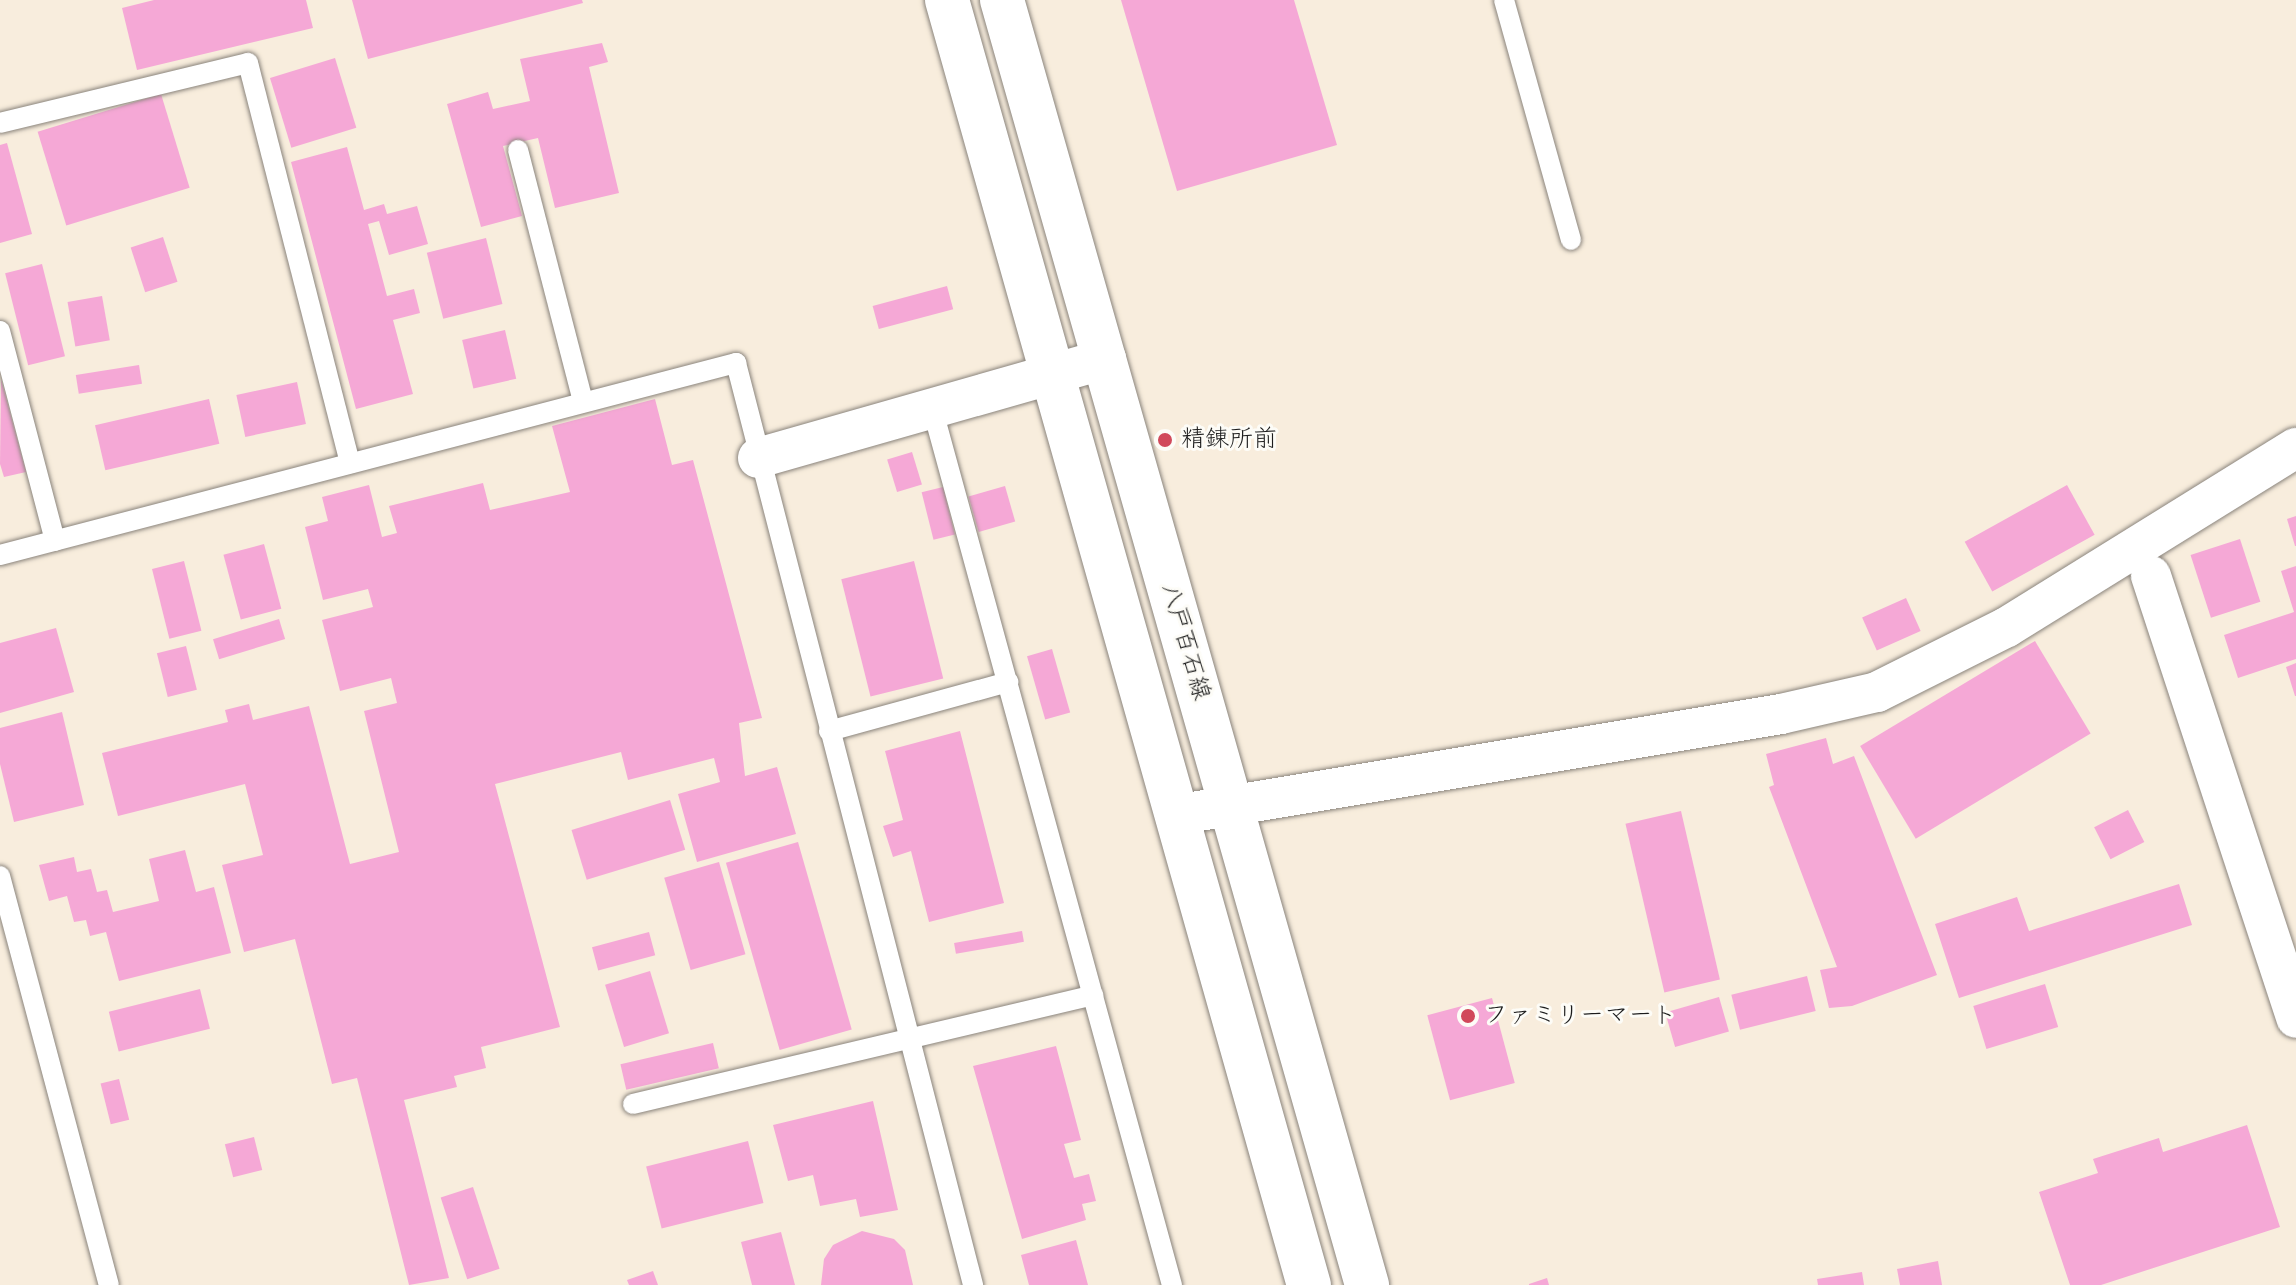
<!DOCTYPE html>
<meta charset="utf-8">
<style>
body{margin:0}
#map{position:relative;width:2296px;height:1285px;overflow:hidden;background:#f8eddd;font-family:Mynerve,"Klee One",sans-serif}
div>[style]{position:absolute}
.building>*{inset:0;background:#f5a8d6;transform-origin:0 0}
.roads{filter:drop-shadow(0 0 2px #8a847c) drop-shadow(0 0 2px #8a847c)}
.lane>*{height:20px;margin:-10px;padding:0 10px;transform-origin:10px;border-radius:10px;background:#fff}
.street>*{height:40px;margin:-20px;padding:0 20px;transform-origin:20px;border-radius:20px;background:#fff}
.primary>*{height:44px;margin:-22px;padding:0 22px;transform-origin:22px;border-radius:22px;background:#fff}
.dots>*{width:22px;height:22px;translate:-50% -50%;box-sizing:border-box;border:4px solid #fdfcf7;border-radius:50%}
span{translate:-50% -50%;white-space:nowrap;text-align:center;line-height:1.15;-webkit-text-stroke:6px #fdfcf7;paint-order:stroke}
.poi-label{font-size:24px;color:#1c1c1c}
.left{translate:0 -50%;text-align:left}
.street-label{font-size:24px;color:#1c1c1c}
</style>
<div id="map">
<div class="building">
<i style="clip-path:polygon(154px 0,306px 0,313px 28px,137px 70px,122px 8px)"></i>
<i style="clip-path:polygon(352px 0,582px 0,583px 3px,368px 59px)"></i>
<i style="clip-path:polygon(1121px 0,1294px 0,1337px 145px,1177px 191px)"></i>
<i style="clip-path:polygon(602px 43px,608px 62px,589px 67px,619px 193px,555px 208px,538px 138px,503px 146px,522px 216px,481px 227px,447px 104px,488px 92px,493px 109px,530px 101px,520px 59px)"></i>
<i style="left:335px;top:58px;width:73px;height:68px;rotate:73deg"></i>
<i style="left:161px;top:94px;width:98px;height:129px;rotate:73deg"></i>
<i style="clip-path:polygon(7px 143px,32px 234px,0 243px,0 145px)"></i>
<i style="clip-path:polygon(347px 147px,364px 210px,384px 204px,387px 214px,417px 206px,428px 244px,389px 255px,379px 221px,368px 224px,387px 296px,414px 289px,420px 313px,393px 320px,413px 394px,356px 409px,291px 162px)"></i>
<i style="left:163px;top:237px;width:47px;height:34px;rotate:72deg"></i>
<i style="left:486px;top:238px;width:68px;height:61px;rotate:76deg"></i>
<i style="left:42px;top:264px;width:95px;height:38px;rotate:76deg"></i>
<i style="left:947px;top:286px;width:24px;height:77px;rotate:75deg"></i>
<i style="left:102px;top:296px;width:45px;height:35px;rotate:80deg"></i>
<i style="left:505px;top:330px;width:50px;height:44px;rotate:77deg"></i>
<i style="left:139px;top:365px;width:19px;height:64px;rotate:81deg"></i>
<i style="clip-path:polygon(1px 379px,26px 472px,4px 477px,0 464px)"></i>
<i style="left:297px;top:382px;width:43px;height:62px;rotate:78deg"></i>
<i style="left:209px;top:399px;width:46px;height:117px;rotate:77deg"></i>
<i style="clip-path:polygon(655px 399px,672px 465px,693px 460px,762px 718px,739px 723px,745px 776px,777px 767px,796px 834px,697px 862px,678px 794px,720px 782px,714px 758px,628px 780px,621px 752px,495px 784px,560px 1027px,481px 1047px,486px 1068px,454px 1076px,457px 1087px,404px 1100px,449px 1278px,409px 1285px,357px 1078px,332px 1084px,295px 939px,244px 952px,222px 865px,263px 855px,245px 784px,118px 816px,102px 753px,228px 722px,225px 710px,249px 704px,253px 720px,309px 706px,350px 864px,399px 852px,364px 711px,397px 703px,391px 678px,340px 691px,322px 620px,373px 607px,368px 589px,323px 600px,305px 527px,328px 521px,322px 497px,369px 485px,382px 537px,397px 533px,389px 506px,483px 483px,490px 510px,570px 492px,552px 426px)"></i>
<i style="left:912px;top:452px;width:34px;height:26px;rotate:73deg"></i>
<i style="left:2067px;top:485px;width:57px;height:117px;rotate:61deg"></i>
<i style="left:1005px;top:486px;width:37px;height:38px;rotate:74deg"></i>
<i style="left:943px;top:487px;width:49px;height:22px;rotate:76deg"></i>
<i style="clip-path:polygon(2296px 516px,2296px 546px,2295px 546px,2287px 519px)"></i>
<i style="left:2240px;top:539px;width:66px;height:52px;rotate:72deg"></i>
<i style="left:264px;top:544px;width:67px;height:42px;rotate:75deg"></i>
<i style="left:184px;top:561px;width:72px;height:33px;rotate:76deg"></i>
<i style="left:914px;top:561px;width:121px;height:75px;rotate:76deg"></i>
<i style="clip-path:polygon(2296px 566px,2296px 659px,2238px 678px,2224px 635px,2294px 612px,2281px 571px)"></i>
<i style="left:1906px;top:598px;width:36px;height:48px;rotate:66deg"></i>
<i style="left:279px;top:619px;width:21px;height:69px;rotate:73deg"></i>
<i style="clip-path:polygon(56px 628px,74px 692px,0 713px,0 643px)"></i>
<i style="left:2035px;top:641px;width:108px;height:204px;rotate:59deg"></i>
<i style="left:186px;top:646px;width:45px;height:30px;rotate:76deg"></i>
<i style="left:1052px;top:649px;width:66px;height:26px;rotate:74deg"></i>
<i style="clip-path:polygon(2296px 663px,2296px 696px,2295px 696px,2286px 667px)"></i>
<i style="clip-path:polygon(62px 712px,84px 805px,14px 822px,0 764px,0 728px)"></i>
<i style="clip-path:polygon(960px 731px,1004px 903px,929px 922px,911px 851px,893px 857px,883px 826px,903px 820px,885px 751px)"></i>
<i style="clip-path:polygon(1826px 738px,1833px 764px,1854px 756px,1937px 975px,1852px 1006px,1829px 1008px,1820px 970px,1837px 967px,1769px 787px,1774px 785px,1766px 754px)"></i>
<i style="left:670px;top:800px;width:52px;height:103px;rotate:73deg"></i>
<i style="left:2128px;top:810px;width:36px;height:38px;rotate:63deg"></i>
<i style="left:1681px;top:811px;width:173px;height:57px;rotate:77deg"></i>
<i style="left:798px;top:842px;width:195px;height:75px;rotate:74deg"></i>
<i style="clip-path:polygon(185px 850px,196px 892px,214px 887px,231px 953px,119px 981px,106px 932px,90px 936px,86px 920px,74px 922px,67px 896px,49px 901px,39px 865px,74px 857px,77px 872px,91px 869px,97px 892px,107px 890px,113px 912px,159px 901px,149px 859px)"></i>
<i style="left:719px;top:862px;width:96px;height:57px;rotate:74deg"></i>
<i style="clip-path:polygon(2179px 884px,2192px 925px,1959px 998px,1935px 924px,2017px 897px,2029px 931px)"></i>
<i style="left:1022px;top:931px;width:11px;height:69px;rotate:80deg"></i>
<i style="left:649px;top:932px;width:24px;height:59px;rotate:75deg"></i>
<i style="left:650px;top:971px;width:65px;height:47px;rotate:73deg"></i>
<i style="left:1807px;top:976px;width:36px;height:78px;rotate:76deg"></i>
<i style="left:2045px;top:984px;width:45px;height:75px;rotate:73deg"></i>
<i style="left:200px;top:989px;width:41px;height:94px;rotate:76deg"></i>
<i style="left:1719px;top:997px;width:36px;height:56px;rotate:74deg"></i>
<i style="left:1492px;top:998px;width:88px;height:67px;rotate:75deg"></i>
<i style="left:713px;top:1043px;width:26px;height:95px;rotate:77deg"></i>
<i style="clip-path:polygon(1056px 1046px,1081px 1140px,1064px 1144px,1074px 1178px,1089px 1174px,1096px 1201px,1082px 1204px,1086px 1220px,1022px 1239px,973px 1066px)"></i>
<i style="left:119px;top:1079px;width:42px;height:19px;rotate:76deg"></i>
<i style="clip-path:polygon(873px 1101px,898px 1210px,860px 1217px,856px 1199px,820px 1206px,813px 1175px,788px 1181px,773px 1125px)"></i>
<i style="clip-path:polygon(2247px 1125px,2280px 1227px,2101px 1285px,2070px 1285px,2039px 1192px,2098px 1173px,2093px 1159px,2159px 1138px,2163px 1152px)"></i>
<i style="left:254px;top:1137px;width:34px;height:30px;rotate:76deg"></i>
<i style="left:748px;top:1141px;width:64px;height:105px;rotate:76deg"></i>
<i style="left:473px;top:1187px;width:86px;height:34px;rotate:72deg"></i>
<i style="clip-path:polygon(862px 1231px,894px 1239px,905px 1250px,913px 1285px,821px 1285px,824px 1259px,833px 1245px)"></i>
<i style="clip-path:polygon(781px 1232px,795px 1285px,752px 1285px,741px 1242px)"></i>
<i style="clip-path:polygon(1076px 1240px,1088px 1285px,1029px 1285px,1021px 1255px)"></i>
<i style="clip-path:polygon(1938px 1261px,1942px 1285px,1900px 1285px,1897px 1269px)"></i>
<i style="clip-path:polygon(653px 1271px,658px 1285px,629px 1285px,627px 1280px)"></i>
<i style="clip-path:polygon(1862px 1272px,1864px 1285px,1818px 1285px,1817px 1279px)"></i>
<i style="clip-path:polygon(1547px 1278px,1549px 1285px,1529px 1285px,1529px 1284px)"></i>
</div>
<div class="roads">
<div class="lane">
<i style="left:1504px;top:0;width:249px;rotate:74.4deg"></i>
<i style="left:0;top:123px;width:255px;rotate:-13.6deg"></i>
<i style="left:248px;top:63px;width:413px;rotate:75.7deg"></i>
<i style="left:518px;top:150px;width:260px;rotate:75.5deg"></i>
<i style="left:0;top:331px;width:217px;rotate:75.3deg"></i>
<i style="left:933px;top:411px;width:906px;rotate:74.71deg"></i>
<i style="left:0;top:555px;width:761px;rotate:-14.62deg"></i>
<i style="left:736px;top:363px;width:952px;rotate:75.58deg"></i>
<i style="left:829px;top:731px;width:186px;rotate:-15.3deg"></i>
<i style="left:0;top:876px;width:423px;rotate:75.1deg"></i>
<i style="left:633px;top:1104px;width:473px;rotate:-13.3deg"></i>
</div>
<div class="street">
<i style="left:758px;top:458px;width:362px;rotate:-15.9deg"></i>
<i style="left:2151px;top:576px;width:465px;rotate:71.8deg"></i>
<i style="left:1175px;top:815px;width:614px;rotate:-9.46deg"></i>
<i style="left:1781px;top:714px;width:98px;rotate:-12.9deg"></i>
<i style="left:1877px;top:692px;width:145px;rotate:-26.6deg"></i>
<i style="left:2007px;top:627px;width:340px;rotate:-31.8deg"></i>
</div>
<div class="primary">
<i style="left:947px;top:0;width:1335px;rotate:74.27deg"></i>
<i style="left:1002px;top:0;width:1336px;rotate:74.14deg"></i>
</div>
</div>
<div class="dots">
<i style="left:1165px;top:440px;background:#d1495b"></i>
<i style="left:1468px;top:1016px;background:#d1495b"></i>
</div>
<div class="poi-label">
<span class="left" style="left:1181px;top:440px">精錬所前</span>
<span class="left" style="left:1484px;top:1016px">ファミリーマート</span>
</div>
<div class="street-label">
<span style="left:1185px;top:642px;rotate:74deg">八戸百石線</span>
</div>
</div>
